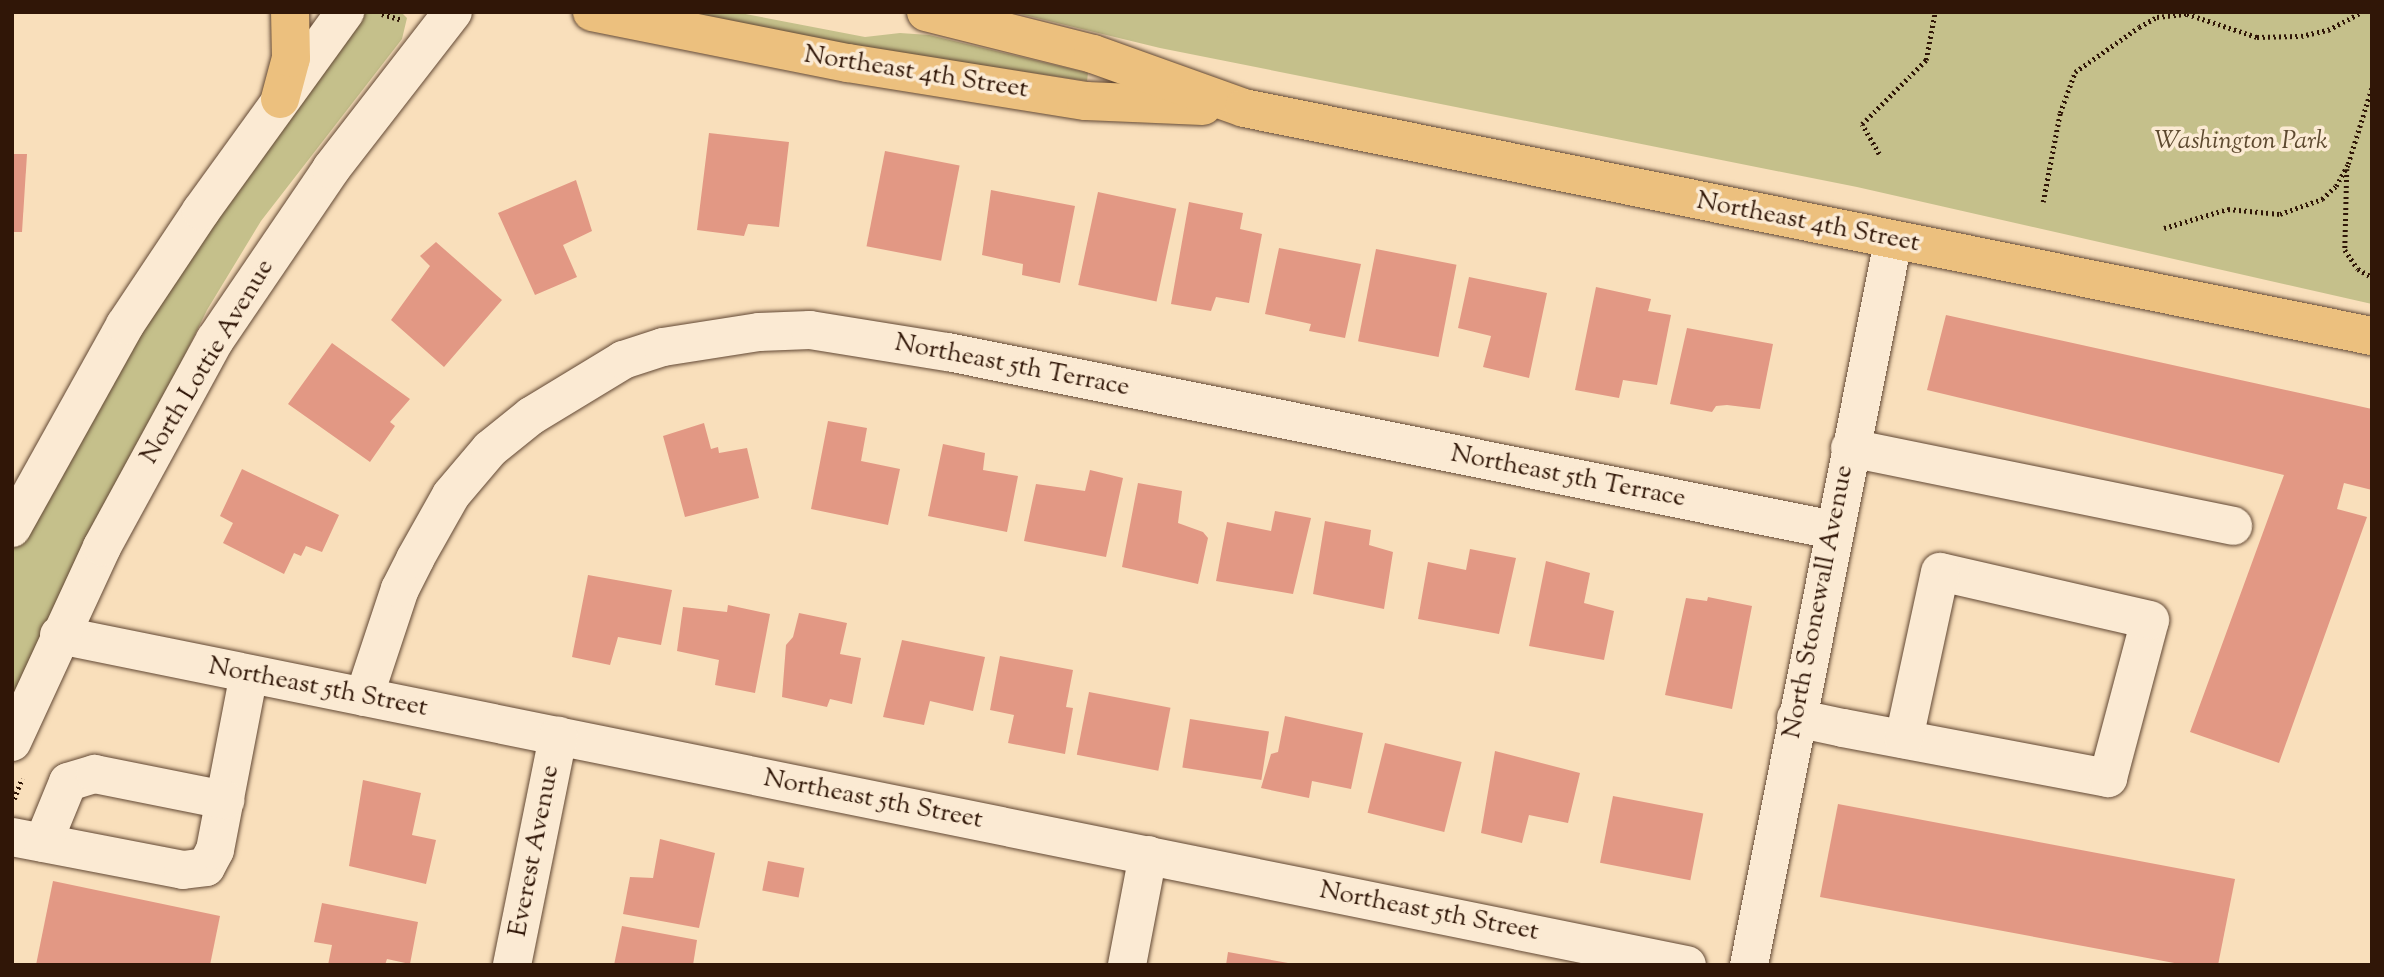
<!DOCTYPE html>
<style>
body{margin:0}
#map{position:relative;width:2384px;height:977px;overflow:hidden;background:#f9dfbb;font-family:"Sorts Mill Goudy",serif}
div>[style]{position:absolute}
.green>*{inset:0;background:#c5c08b}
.building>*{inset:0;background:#e29884;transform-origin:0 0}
.path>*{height:4.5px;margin-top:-2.25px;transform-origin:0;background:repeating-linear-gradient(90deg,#301607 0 2px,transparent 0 5.5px)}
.roads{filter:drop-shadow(0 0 2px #624834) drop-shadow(0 0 2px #624834)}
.minor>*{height:38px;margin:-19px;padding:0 19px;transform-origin:19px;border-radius:19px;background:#fbead3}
.major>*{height:38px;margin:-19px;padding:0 19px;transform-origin:19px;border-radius:19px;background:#ecc07e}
span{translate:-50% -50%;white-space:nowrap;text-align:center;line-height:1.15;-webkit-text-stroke:7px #fbead3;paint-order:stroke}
.street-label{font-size:26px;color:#301607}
.park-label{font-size:26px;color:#5d492f;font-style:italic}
.frame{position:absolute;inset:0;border:14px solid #301607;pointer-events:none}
</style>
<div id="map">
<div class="green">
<i style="clip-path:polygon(366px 12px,401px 12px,407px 18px,402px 39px,261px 221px,207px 310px,12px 705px,12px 551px,64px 449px,288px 105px)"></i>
<i style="clip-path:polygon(677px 12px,735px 12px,865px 37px,900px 33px,929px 35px,1088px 73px,1087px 81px,851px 46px)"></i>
<i style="clip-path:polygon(1012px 12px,2372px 12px,2372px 304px,1857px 187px,1160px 48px)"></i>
</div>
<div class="building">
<i style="clip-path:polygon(709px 133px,789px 142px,779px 227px,748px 224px,744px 236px,697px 230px)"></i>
<i style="left:885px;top:151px;width:76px;height:97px;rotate:11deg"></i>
<i style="clip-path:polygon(12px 154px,27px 154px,22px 232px,12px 232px)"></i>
<i style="clip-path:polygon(576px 180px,592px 231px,563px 245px,577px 277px,535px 295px,498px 213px)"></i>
<i style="clip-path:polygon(991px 190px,1075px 206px,1060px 283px,1022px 275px,1023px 264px,982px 255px)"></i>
<i style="left:1098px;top:192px;width:80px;height:95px;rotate:12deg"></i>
<i style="clip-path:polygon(1189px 202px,1243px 213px,1240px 229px,1262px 234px,1249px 303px,1216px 297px,1211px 311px,1171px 304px)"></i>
<i style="clip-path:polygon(436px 242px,502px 300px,444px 367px,391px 320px,430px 266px,420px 256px)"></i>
<i style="clip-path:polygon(1279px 248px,1361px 264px,1345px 338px,1309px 331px,1311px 324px,1265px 314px)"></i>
<i style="left:1376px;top:249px;width:82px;height:94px;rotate:11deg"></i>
<i style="clip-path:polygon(1469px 277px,1547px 293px,1529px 378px,1483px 367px,1491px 336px,1458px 328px)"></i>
<i style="clip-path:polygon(1596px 287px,1651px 299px,1648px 311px,1671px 315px,1657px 385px,1623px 380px,1619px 398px,1575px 390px)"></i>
<i style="clip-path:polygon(1946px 315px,2372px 409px,2372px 490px,2344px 483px,2337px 509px,2367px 517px,2279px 763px,2190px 732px,2284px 475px,1927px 390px)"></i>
<i style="clip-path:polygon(1687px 328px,1773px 344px,1760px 409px,1727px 405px,1716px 406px,1712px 412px,1670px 404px)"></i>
<i style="clip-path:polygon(332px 343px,410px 399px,390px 422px,395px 426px,370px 462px,288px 404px)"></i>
<i style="clip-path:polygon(828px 421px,867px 428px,861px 461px,900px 469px,888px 525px,811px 509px)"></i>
<i style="clip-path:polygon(704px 423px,711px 449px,718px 447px,719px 453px,747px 448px,759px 498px,685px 517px,663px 436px)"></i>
<i style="clip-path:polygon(943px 444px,985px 453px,983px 470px,1018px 476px,1007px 532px,928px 516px)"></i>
<i style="clip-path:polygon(242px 469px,339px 515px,322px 552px,306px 546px,301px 556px,294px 553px,284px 574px,223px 543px,233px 523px,220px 516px)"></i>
<i style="clip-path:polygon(1090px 470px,1123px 478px,1106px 557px,1024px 541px,1036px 484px,1085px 491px)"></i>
<i style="clip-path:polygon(1138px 483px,1182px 491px,1178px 523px,1203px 532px,1208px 538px,1198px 584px,1122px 567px)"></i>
<i style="clip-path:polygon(1275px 511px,1311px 518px,1293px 594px,1216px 581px,1227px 522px,1271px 531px)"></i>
<i style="clip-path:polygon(1325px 521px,1371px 530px,1369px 545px,1393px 552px,1384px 609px,1313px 594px)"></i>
<i style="clip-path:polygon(1470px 549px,1516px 558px,1499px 634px,1418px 619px,1428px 562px,1466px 570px)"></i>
<i style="clip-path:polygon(1546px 561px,1590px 573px,1584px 603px,1614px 611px,1604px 660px,1529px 646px)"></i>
<i style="clip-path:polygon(588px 575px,672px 590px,661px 645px,618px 637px,610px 665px,572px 657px)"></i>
<i style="clip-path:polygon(1708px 597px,1752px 606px,1732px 709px,1665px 695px,1686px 598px,1707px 601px)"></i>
<i style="clip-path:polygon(728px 605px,770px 614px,755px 693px,715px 685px,719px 660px,677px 651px,683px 607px,727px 612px)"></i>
<i style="clip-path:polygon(799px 613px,847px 623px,840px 654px,861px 658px,852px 704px,830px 699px,827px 707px,782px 697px,786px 645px,793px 637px)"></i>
<i style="clip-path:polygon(902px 640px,985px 657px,973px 711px,930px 701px,924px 725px,883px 717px)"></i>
<i style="clip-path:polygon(1000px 656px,1073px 670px,1066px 707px,1073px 708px,1065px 754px,1008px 743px,1014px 715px,990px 710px)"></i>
<i style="left:1089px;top:692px;width:83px;height:64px;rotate:11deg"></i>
<i style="clip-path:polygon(1285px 716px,1363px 733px,1351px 789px,1312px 781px,1309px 798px,1261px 788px,1271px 754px,1278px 752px)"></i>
<i style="left:1190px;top:719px;width:80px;height:49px;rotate:9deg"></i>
<i style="left:1385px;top:743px;width:79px;height:72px;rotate:14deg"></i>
<i style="clip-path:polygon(1495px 751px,1580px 773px,1568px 823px,1529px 815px,1522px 843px,1481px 833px)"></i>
<i style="clip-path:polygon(363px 780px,421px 793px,412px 835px,436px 840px,426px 884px,349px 866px)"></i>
<i style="left:1613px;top:796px;width:92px;height:68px;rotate:11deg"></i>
<i style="clip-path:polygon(1838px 804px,2235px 879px,2218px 965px,2185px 965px,1820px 897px)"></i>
<i style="clip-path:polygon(660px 839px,715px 853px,699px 928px,623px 914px,630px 877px,653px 878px)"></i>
<i style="left:768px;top:861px;width:37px;height:30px;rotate:11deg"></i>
<i style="clip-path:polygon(53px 881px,220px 916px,210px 965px,36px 965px)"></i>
<i style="clip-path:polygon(322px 903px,418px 922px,410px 964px,387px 959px,385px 965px,328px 965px,332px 945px,314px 942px)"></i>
<i style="clip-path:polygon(622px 926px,697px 940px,693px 965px,614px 965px)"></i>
<i style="clip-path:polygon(1228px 952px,1288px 963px,1287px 965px,1226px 965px)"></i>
</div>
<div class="path">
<i style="left:382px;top:14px;width:19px;rotate:16deg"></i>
<i style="left:1879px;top:154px;width:34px;rotate:-120deg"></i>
<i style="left:1862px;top:124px;width:91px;rotate:-45deg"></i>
<i style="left:1926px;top:60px;width:49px;rotate:-79.4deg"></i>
<i style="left:2347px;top:169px;width:81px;rotate:91.4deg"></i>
<i style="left:2345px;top:250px;width:23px;rotate:56deg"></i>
<i style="left:2358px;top:269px;width:16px;rotate:30deg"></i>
<i style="left:2043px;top:202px;width:91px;rotate:-79.2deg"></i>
<i style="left:2060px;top:113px;width:44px;rotate:-69.9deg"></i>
<i style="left:2075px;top:72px;width:78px;rotate:-35.1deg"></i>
<i style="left:2139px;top:27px;width:21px;rotate:-29deg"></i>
<i style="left:2157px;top:17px;width:30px;rotate:-6deg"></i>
<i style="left:2187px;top:14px;width:74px;rotate:18.2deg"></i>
<i style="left:2257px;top:37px;width:44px;rotate:-1.3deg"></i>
<i style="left:2301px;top:36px;width:28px;rotate:-13deg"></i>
<i style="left:2328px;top:30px;width:38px;rotate:-28deg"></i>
<i style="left:2164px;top:228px;width:67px;rotate:-16.5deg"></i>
<i style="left:2228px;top:209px;width:52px;rotate:5.5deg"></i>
<i style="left:2280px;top:214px;width:45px;rotate:-19.7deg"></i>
<i style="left:2322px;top:199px;width:19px;rotate:-43deg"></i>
<i style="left:2336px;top:186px;width:25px;rotate:-61deg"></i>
<i style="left:2348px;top:164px;width:81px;rotate:-72.7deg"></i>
<i style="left:14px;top:799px;width:22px;rotate:-69deg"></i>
</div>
<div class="roads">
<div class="minor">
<i style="left:1850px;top:448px;width:391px;rotate:11.5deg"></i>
<i style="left:12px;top:528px;width:232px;rotate:-60.9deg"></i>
<i style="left:125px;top:325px;width:137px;rotate:-56.3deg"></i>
<i style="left:201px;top:211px;width:246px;rotate:-54.1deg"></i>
<i style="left:59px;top:635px;width:1661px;rotate:11.46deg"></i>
<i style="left:364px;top:697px;width:114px;rotate:-71.6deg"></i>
<i style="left:400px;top:589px;width:34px;rotate:-63deg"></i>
<i style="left:415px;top:559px;width:73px;rotate:-60.6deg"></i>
<i style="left:451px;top:495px;width:60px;rotate:-49.7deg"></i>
<i style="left:490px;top:449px;width:53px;rotate:-38.8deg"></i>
<i style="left:531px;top:416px;width:108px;rotate:-31.3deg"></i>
<i style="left:623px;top:360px;width:42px;rotate:-18deg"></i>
<i style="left:663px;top:347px;width:97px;rotate:-8.9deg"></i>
<i style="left:759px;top:332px;width:51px;rotate:-2.2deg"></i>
<i style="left:810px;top:330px;width:140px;rotate:9.1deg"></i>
<i style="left:948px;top:352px;width:903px;rotate:11.37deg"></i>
<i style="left:1796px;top:718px;width:48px;rotate:12deg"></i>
<i style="left:1843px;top:728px;width:270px;rotate:10.7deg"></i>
<i style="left:2108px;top:778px;width:163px;rotate:-75.1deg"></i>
<i style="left:2150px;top:620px;width:215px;rotate:-167.1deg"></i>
<i style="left:1940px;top:572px;width:171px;rotate:102.2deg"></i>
<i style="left:12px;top:742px;width:215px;rotate:-65.2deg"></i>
<i style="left:102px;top:547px;width:236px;rotate:-61.4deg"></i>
<i style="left:215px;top:340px;width:207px;rotate:-55.8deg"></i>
<i style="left:331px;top:169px;width:199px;rotate:-52.2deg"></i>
<i style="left:12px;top:837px;width:174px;rotate:10.9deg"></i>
<i style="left:183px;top:870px;width:23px;rotate:-7deg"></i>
<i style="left:206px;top:867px;width:19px;rotate:-62deg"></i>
<i style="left:215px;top:850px;width:179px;rotate:-79.1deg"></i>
<i style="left:43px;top:843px;width:66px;rotate:-67.7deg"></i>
<i style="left:68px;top:782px;width:28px;rotate:-17deg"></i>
<i style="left:95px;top:774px;width:133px;rotate:11.3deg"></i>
<i style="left:512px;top:965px;width:234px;rotate:-78.6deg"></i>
<i style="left:1127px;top:965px;width:112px;rotate:-79.2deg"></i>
<i style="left:1749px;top:965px;width:738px;rotate:-78.75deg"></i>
</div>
<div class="major">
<i style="left:592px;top:12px;width:261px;rotate:11.3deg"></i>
<i style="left:848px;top:63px;width:241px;rotate:9.1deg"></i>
<i style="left:1086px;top:101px;width:117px;rotate:2.4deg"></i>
<i style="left:926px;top:12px;width:172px;rotate:14.1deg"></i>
<i style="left:1093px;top:54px;width:160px;rotate:19.7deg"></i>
<i style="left:1244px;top:108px;width:1151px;rotate:11.43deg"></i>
<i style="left:280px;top:99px;width:42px;rotate:-75deg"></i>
<i style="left:291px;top:58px;width:46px;rotate:-91.2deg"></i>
</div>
</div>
<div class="street-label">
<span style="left:916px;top:73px;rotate:9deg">Northeast 4th Street</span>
<span style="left:1808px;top:223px;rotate:11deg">Northeast 4th Street</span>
<span style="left:208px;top:362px;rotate:-59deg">North Lottie Avenue</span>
<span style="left:1012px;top:366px;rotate:11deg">Northeast 5th Terrace</span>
<span style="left:1568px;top:477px;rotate:11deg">Northeast 5th Terrace</span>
<span style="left:1819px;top:602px;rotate:-79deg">North Stonewall Avenue</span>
<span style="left:318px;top:688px;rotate:11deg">Northeast 5th Street</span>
<span style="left:873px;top:800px;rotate:11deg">Northeast 5th Street</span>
<span style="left:535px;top:851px;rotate:-79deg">Everest Avenue</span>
<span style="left:1429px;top:912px;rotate:11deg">Northeast 5th Street</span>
</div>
<div class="park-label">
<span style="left:2241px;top:142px">Washington Park</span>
</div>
<div class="frame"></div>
</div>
